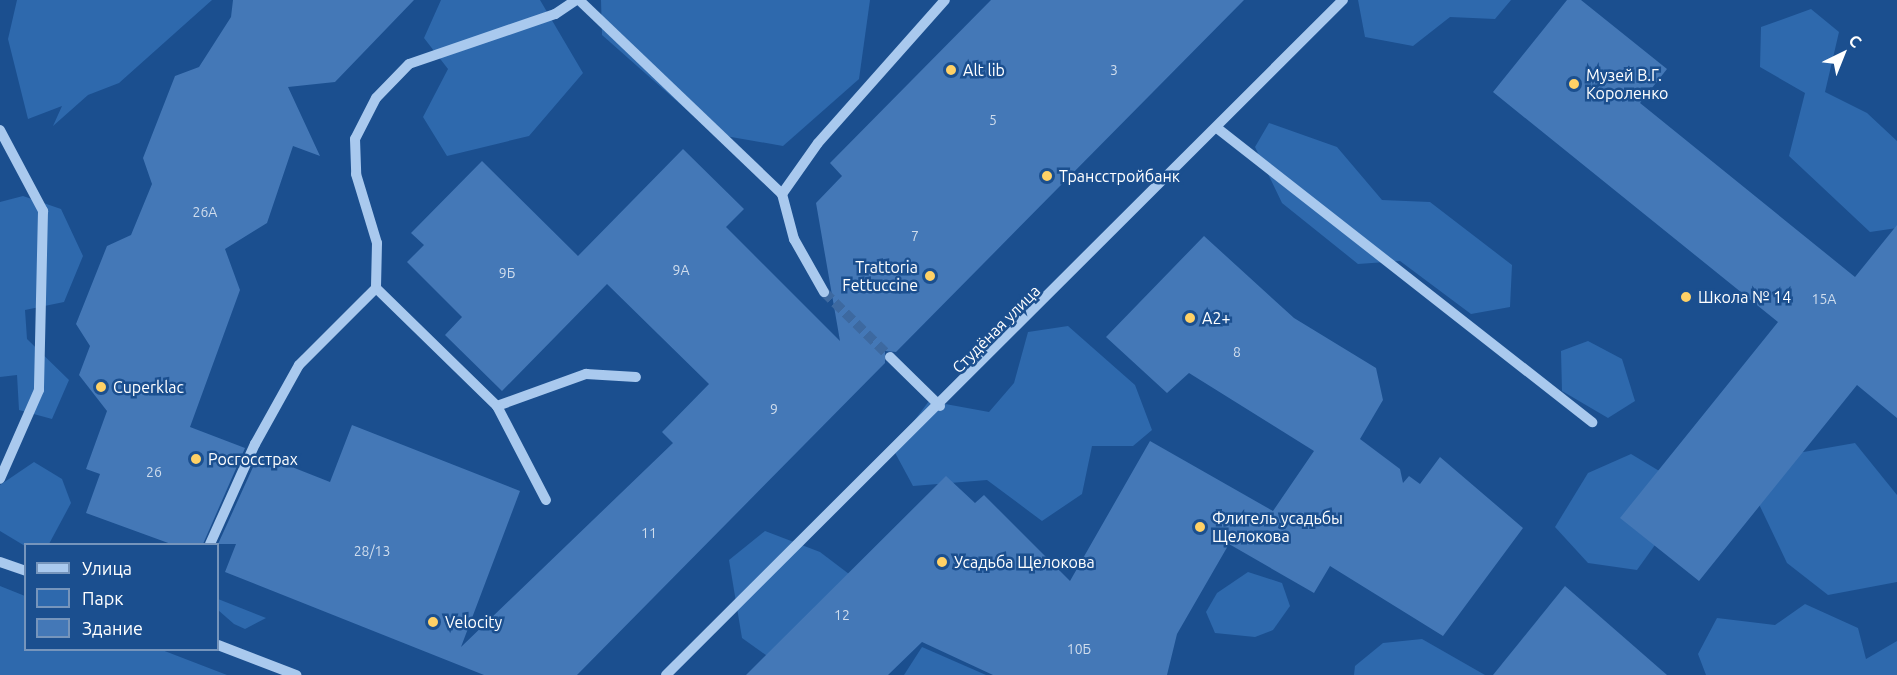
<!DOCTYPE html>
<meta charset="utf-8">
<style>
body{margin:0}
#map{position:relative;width:1897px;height:675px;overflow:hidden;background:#1b4f8f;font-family:Ubuntu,sans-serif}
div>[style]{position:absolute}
.green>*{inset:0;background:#2e69ad}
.building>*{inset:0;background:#4478b7}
.minor-tunnel>*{height:10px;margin-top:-5px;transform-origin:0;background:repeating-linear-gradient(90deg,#3d69a0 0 10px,transparent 0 15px)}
.minor>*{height:10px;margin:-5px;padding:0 5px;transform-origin:5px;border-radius:5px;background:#a9c9ee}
.dots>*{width:16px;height:16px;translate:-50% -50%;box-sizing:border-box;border:3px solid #1b4f8f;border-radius:50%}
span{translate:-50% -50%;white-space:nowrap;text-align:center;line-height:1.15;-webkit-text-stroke:5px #1b4f8f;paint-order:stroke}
.number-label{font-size:14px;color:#d0dded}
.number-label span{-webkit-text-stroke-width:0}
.poi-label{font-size:16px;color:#fff}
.left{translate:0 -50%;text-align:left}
.right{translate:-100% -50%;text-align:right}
.street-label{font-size:16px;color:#fff}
.legend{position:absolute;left:24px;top:543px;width:195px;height:108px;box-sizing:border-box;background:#1b4f8f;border:2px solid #7695bc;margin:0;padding:8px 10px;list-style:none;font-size:18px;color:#fff}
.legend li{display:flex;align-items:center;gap:12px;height:30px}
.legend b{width:30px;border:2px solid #7695bc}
.north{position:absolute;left:1813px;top:24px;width:60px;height:60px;-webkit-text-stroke:4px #1b4f8f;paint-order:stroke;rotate:43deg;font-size:16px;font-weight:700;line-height:24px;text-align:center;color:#fff}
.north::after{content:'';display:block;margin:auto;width:21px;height:27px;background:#fff;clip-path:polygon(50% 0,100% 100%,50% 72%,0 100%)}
</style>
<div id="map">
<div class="green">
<i style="clip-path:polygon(17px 0,212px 0,119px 83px,88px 95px,53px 126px,62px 106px,28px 119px,8px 39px)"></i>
<i style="clip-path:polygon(441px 0,540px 0,583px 73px,529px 136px,447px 156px,423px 117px,448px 69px,424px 38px)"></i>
<i style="clip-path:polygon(601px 0,870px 0,859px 79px,783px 146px,714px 134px,602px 35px)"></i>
<i style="clip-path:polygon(1358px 0,1511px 0,1495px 19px,1450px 17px,1413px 46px,1365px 37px)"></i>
<i style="clip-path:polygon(1811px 9px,1839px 32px,1825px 92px,1867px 113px,1897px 141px,1897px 228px,1870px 232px,1789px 156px,1805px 93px,1760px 67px,1761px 27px)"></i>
<i style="clip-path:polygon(1269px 123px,1337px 147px,1382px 200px,1430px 202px,1512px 265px,1510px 307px,1471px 314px,1400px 261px,1358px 264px,1282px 203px,1255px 147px)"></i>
<i style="clip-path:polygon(23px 196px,61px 209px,83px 256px,64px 302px,25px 310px,27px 339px,69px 380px,52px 419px,19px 410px,17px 375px,0 377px,0 202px)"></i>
<i style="clip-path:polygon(1068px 326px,1135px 385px,1152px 430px,1133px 446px,1092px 446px,1082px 494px,1042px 521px,987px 480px,913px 486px,893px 449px,929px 401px,989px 412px,1014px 383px,1028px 332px)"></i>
<i style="clip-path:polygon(1588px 341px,1622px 359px,1635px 401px,1608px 418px,1562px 391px,1561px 351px)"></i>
<i style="clip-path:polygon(1855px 443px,1897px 495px,1897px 582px,1828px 595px,1787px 563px,1757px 500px,1792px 454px)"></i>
<i style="clip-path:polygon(1631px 454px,1666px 475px,1665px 531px,1637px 570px,1588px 563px,1555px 527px,1588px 473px)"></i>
<i style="clip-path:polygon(34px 462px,62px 479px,71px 503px,49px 544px,25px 546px,0 531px,0 485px)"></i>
<i style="clip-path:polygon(765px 531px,820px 552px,849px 574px,794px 675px,742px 638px,729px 560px)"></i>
<i style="clip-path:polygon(1248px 572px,1282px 583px,1290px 606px,1273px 630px,1255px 637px,1215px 633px,1206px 612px,1217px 593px)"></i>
<i style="clip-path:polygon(0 586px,25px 596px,26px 650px,162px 650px,227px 675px,0 675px)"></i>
<i style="clip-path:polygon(218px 599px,266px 618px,245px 629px,234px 624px,218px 610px)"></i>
<i style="clip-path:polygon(1805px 604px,1858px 628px,1866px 659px,1897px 641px,1897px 675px,1706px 675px,1698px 654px,1717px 618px,1775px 625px)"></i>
<i style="clip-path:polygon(1422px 639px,1485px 675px,1354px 675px,1355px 666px,1383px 643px)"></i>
<i style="clip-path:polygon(922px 647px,986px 675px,904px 675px)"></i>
</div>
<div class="building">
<i style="clip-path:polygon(233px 0,414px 0,335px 82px,288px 87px,320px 156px,293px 146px,267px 223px,225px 249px,240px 290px,190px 427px,245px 448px,203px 544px,171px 544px,86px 513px,100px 474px,86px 469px,107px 411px,79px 375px,90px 346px,76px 324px,107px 246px,131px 235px,152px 184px,143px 158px,175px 76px,199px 67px,231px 17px)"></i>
<i style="clip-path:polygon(991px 0,1244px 0,896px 352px,885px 351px,885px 363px,577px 675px,484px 675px,225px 572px,236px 544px,218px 544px,259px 454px,330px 482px,352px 425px,520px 491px,461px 647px,673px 443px,662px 432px,709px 384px,607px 284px,502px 391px,445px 335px,462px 317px,407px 262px,424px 245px,411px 233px,482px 161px,578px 256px,683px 149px,744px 209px,726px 227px,840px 341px,816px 203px,842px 176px,830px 163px)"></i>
<i style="clip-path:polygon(1567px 0,1581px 0,1667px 69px,1640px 103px,1855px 277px,1897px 225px,1897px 418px,1857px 385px,1699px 581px,1620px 518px,1778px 322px,1493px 92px)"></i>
<i style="clip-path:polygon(1204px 236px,1294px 318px,1376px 368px,1383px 400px,1360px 439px,1400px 469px,1403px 483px,1409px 476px,1420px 484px,1440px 457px,1523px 528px,1443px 636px,1330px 566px,1314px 593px,1229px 544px,1177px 634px,1167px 675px,993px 675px,922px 642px,888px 675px,746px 675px,946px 476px,975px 503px,984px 495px,1070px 581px,1150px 441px,1273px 511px,1314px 451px,1189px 373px,1167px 393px,1106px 337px)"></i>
<i style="clip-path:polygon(1565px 586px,1667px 675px,1493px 675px)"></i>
</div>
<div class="minor-tunnel">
<i style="left:824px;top:292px;width:93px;rotate:44.6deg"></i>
</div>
<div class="minor">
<i style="left:576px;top:0;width:25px;rotate:146deg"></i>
<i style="left:555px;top:14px;width:154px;rotate:161.1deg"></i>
<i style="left:409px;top:64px;width:47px;rotate:134.1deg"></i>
<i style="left:376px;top:98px;width:46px;rotate:117.1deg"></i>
<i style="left:355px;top:139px;width:35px;rotate:88deg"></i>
<i style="left:356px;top:174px;width:72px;rotate:73.1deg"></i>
<i style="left:377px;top:243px;width:45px;rotate:91.3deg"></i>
<i style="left:376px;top:288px;width:169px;rotate:44.3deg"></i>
<i style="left:497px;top:406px;width:95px;rotate:-19.8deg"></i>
<i style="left:586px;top:374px;width:50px;rotate:3.4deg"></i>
<i style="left:579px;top:0;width:281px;rotate:43.7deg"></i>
<i style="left:782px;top:194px;width:47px;rotate:75.1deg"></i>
<i style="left:794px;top:239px;width:61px;rotate:60.5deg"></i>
<i style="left:1217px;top:128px;width:477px;rotate:38.1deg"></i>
<i style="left:0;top:130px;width:92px;rotate:62deg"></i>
<i style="left:43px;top:211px;width:179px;rotate:91.3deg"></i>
<i style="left:39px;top:390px;width:97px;rotate:113.7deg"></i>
<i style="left:782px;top:194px;width:62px;rotate:-54.8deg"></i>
<i style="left:818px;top:143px;width:191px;rotate:-48.4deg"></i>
<i style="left:890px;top:357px;width:70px;rotate:44.4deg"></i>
<i style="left:497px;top:406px;width:106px;rotate:62.5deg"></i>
<i style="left:210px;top:544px;width:110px;rotate:-65.8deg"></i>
<i style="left:255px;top:444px;width:90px;rotate:-60.9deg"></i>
<i style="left:299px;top:365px;width:109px;rotate:-45deg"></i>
<i style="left:0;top:562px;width:28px;rotate:19deg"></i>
<i style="left:218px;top:645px;width:84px;rotate:21deg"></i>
<i style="left:666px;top:675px;width:956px;rotate:-44.92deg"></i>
</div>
<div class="dots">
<i style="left:951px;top:70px;background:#ffd166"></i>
<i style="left:1574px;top:84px;background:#ffd166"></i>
<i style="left:1047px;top:176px;background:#ffd166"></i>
<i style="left:930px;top:276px;background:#ffd166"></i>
<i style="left:1686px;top:297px;background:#ffd166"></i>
<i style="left:1190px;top:318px;background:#ffd166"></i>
<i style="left:101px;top:387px;background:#ffd166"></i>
<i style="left:196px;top:459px;background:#ffd166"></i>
<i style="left:1200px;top:527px;background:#ffd166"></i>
<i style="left:942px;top:562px;background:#ffd166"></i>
<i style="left:433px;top:622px;background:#ffd166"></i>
</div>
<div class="number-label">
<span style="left:1114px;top:70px">3</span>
<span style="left:993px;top:120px">5</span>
<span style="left:205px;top:212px">26А</span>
<span style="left:915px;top:236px">7</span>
<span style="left:681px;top:270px">9А</span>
<span style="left:507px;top:273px">9Б</span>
<span style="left:1824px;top:299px">15А</span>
<span style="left:1237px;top:352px">8</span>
<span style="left:774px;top:409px">9</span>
<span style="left:154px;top:472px">26</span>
<span style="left:649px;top:533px">11</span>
<span style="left:372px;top:551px">28/13</span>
<span style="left:842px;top:615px">12</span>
<span style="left:1079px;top:649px">10Б</span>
</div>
<div class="poi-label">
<span class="left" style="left:963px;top:70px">Alt lib</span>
<span class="left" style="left:1586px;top:84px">Музей В.Г.<br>Короленко</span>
<span class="left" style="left:1059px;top:176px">Трансстройбанк</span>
<span class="right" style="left:918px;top:276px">Trattoria<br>Fettuccine</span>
<span class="left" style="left:1698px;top:297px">Школа № 14</span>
<span class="left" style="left:1202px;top:318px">А2+</span>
<span class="left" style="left:113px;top:387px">Cuperklac</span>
<span class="left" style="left:208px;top:459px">Росгосстрах</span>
<span class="left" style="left:1212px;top:527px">Флигель усадьбы<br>Щелокова</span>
<span class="left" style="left:954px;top:562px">Усадьба Щелокова</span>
<span class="left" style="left:445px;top:622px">Velocity</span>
</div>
<div class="street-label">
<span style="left:996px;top:329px;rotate:-45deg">Студёная улица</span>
</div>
<ul class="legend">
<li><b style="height:8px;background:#a9c9ee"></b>Улица</li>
<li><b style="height:16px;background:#2e69ad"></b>Парк</li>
<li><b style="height:16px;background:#4478b7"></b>Здание</li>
</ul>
<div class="north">С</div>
</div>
